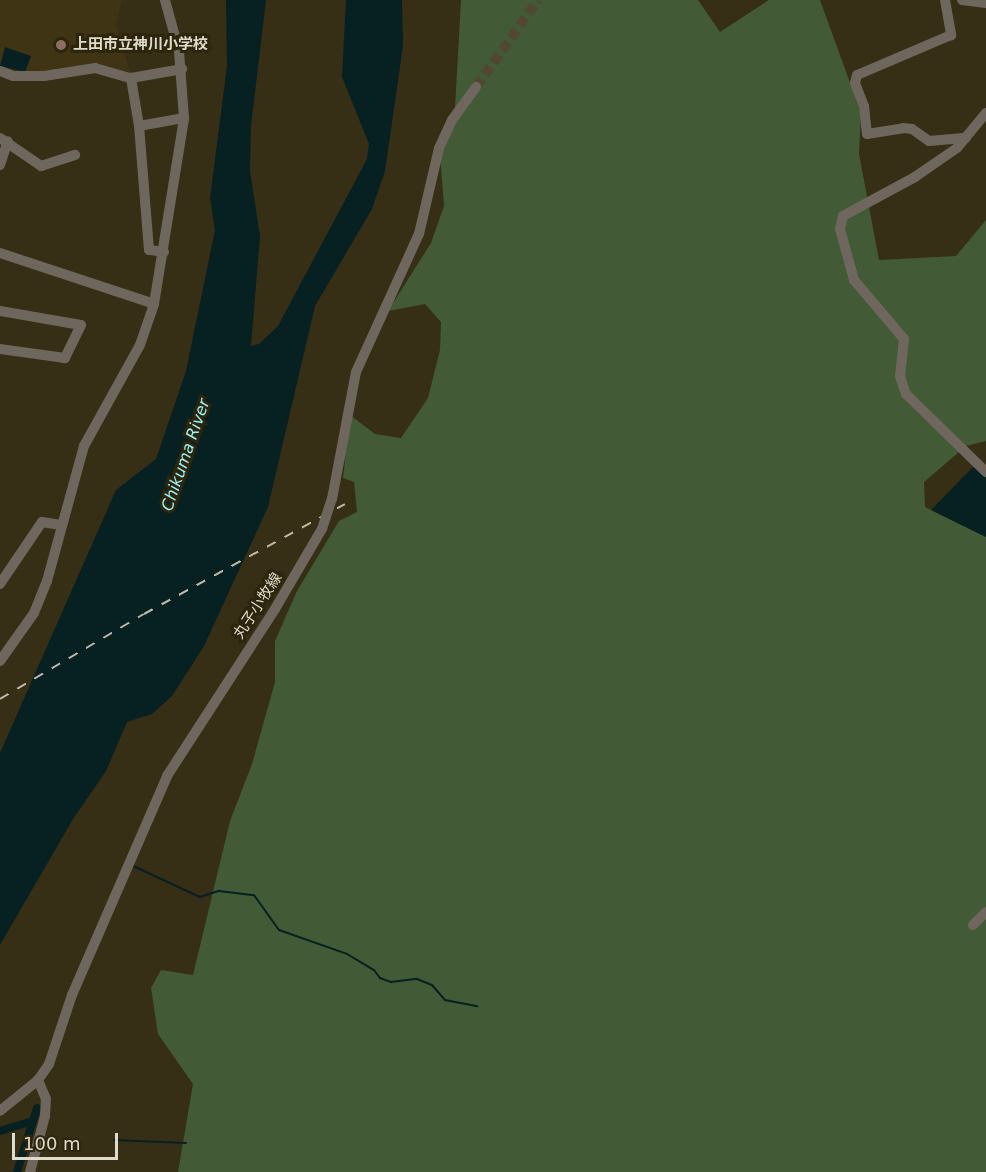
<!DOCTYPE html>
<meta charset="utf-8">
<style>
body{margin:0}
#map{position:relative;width:986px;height:1172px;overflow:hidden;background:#372e16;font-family:"DejaVu Sans","Noto Sans JP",sans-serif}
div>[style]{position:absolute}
.built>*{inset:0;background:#3f3414}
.green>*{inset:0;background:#425a35}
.water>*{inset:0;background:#072022}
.stream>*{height:2px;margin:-1px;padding:0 1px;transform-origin:1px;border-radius:1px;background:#072022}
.canal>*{height:8px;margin:-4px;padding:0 4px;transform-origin:4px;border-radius:4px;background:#072022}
.minor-tunnel>*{height:10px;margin-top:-5px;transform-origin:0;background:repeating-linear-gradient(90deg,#504831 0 10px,transparent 0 15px)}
.minor>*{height:10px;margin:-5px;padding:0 5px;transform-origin:5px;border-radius:5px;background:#6f675d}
.rail>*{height:2px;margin-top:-1px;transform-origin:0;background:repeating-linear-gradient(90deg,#bfb9a9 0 10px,transparent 0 20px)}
.minor-bridge>*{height:10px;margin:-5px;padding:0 5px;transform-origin:5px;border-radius:5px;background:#6f675d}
.dots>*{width:16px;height:16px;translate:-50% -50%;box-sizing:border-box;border:3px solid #2d250c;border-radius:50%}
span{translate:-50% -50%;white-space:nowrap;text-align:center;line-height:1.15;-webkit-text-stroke:6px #2d250c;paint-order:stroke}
.poi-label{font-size:15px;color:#dfdacb;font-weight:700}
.left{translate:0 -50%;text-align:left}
.street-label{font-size:15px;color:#dfdacb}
.water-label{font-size:16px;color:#9af1fb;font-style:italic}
.scale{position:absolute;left:12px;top:1133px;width:106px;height:27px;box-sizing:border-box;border:3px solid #dfdacb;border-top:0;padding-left:8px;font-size:18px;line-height:21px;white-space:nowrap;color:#dfdacb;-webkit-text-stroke:4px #2d250c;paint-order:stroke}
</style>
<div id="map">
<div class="built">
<i style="clip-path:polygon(0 0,122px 0,116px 25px,131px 75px,95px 66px,43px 74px,0 69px)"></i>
</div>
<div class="green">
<i style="clip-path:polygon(461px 0,698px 0,720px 32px,769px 0,820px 0,861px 113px,859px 154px,879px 260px,956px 256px,986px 220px,986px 441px,966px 446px,924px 482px,925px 507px,986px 537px,986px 1172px,178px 1172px,193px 1084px,158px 1034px,151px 988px,161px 970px,193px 975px,230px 821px,252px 764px,275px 682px,275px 641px,297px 591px,339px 521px,357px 512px,354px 482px,343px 478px,350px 415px,375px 434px,401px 438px,428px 398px,440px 350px,441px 322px,425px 304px,388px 311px,431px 243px,444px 206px,440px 155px,455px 108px)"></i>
</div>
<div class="water">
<i style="clip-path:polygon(226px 0,266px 0,251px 126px,250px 171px,260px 236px,251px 346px,259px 344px,278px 326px,367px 159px,369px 144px,342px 77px,346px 0,402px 0,403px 46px,385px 171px,372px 209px,315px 306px,268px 507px,204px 646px,172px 696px,152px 714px,127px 722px,106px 771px,73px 819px,0 945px,0 753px,116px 490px,156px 459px,186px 371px,215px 230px,210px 198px,227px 66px)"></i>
<i style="clip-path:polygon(5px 47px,31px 56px,25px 72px,0 66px)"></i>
<i style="clip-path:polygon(973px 467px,986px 475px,986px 537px,931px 510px)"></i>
</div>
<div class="stream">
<i style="left:131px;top:865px;width:76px;rotate:24.9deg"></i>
<i style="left:200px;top:897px;width:20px;rotate:-18deg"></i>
<i style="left:219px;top:891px;width:35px;rotate:7deg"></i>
<i style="left:254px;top:895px;width:43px;rotate:54.5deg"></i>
<i style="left:279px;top:930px;width:72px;rotate:19.4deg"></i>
<i style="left:347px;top:954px;width:31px;rotate:31deg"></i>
<i style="left:374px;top:970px;width:10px;rotate:53deg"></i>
<i style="left:380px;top:978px;width:12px;rotate:20deg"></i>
<i style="left:391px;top:982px;width:26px;rotate:-7deg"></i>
<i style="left:417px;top:979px;width:16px;rotate:22deg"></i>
<i style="left:432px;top:985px;width:20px;rotate:49deg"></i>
<i style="left:445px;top:1000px;width:33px;rotate:11deg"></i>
<i style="left:114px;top:1140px;width:72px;rotate:2.4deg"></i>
</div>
<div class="canal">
<i style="left:0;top:1131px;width:34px;rotate:-17deg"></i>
<i style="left:17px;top:1172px;width:67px;rotate:-72.6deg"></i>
</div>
<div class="minor-tunnel">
<i style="left:476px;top:87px;width:107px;rotate:-54.5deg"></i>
</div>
<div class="minor">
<i style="left:945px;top:0;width:36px;rotate:80deg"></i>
<i style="left:951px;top:35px;width:102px;rotate:156.9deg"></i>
<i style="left:857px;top:75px;width:8px;rotate:104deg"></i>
<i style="left:855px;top:83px;width:25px;rotate:69deg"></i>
<i style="left:864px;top:106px;width:28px;rotate:84deg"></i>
<i style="left:867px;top:134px;width:36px;rotate:-9deg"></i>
<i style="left:903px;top:128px;width:9px;rotate:6deg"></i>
<i style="left:912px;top:129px;width:21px;rotate:35deg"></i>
<i style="left:929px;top:141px;width:37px;rotate:-5deg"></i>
<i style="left:962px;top:0;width:24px;rotate:7deg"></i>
<i style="left:0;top:71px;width:14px;rotate:21deg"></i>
<i style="left:13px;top:76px;width:31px"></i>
<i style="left:44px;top:76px;width:52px;rotate:-8.9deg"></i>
<i style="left:95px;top:68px;width:37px;rotate:16deg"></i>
<i style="left:986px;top:113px;width:45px;rotate:129.6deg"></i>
<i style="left:957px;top:148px;width:51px;rotate:145.4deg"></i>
<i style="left:915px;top:177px;width:82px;rotate:151.6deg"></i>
<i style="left:843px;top:216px;width:13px;rotate:103deg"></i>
<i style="left:840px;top:229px;width:53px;rotate:74.6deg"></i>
<i style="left:854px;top:280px;width:77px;rotate:49.7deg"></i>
<i style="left:904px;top:339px;width:37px;rotate:96deg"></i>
<i style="left:900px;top:376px;width:19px;rotate:72deg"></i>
<i style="left:906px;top:394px;width:112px;rotate:44.3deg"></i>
<i style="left:139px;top:126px;width:49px;rotate:-99.5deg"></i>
<i style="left:131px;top:78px;width:52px;rotate:-10deg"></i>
<i style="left:0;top:138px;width:50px;rotate:34.3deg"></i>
<i style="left:41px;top:166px;width:36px;rotate:-18deg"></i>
<i style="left:0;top:165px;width:25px;rotate:-72deg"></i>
<i style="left:164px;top:252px;width:15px;rotate:-172deg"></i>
<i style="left:149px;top:250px;width:124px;rotate:-94.6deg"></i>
<i style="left:139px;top:126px;width:46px;rotate:-10.1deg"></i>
<i style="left:0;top:253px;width:162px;rotate:18.3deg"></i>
<i style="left:0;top:311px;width:82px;rotate:9.8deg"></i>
<i style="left:81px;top:325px;width:37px;rotate:116deg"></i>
<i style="left:65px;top:358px;width:66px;rotate:-172.1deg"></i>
<i style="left:332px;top:499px;width:129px;rotate:-79.3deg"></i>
<i style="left:356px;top:372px;width:152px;rotate:-65.5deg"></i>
<i style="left:419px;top:234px;width:88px;rotate:-76.9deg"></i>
<i style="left:439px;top:148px;width:31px;rotate:-65deg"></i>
<i style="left:452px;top:120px;width:41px;rotate:-54deg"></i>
<i style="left:0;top:584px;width:75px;rotate:-55.9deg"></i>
<i style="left:42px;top:522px;width:19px;rotate:9deg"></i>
<i style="left:0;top:661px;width:59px;rotate:-54.7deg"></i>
<i style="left:34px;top:613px;width:35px;rotate:-68deg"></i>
<i style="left:47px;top:581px;width:140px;rotate:-74.7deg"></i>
<i style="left:84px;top:446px;width:115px;rotate:-61deg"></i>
<i style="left:140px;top:345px;width:43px;rotate:-71.1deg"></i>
<i style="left:154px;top:304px;width:188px;rotate:-80.8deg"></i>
<i style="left:184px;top:118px;width:67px;rotate:-94.3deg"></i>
<i style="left:179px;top:51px;width:53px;rotate:-105.4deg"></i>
<i style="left:973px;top:925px;width:18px;rotate:-45deg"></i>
<i style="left:0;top:1111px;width:49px;rotate:-39.2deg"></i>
<i style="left:38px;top:1080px;width:19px;rotate:-55deg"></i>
<i style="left:49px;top:1064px;width:73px;rotate:-71.6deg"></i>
<i style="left:72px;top:995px;width:239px;rotate:-66.5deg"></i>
<i style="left:167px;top:776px;width:199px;rotate:-57.1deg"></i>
<i style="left:275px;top:609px;width:93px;rotate:-59.6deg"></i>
<i style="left:30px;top:1172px;width:58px;rotate:-75deg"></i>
<i style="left:45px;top:1116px;width:17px;rotate:-87deg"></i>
<i style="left:46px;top:1099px;width:21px;rotate:-113deg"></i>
</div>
<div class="rail">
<i style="left:0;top:699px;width:167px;rotate:-30.6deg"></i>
<i style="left:144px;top:614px;width:229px;rotate:-28.7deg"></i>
</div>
<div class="minor-bridge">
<i style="left:322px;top:529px;width:32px;rotate:-72deg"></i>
</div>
<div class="dots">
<i style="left:61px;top:45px;background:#8d6e63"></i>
</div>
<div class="poi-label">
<span class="left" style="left:73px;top:45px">上田市立神川小学校</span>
</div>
<div class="street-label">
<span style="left:258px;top:606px;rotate:-57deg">丸子小牧線</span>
</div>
<div class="water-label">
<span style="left:186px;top:455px;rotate:-71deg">Chikuma River</span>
</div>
<div class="scale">100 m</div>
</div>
